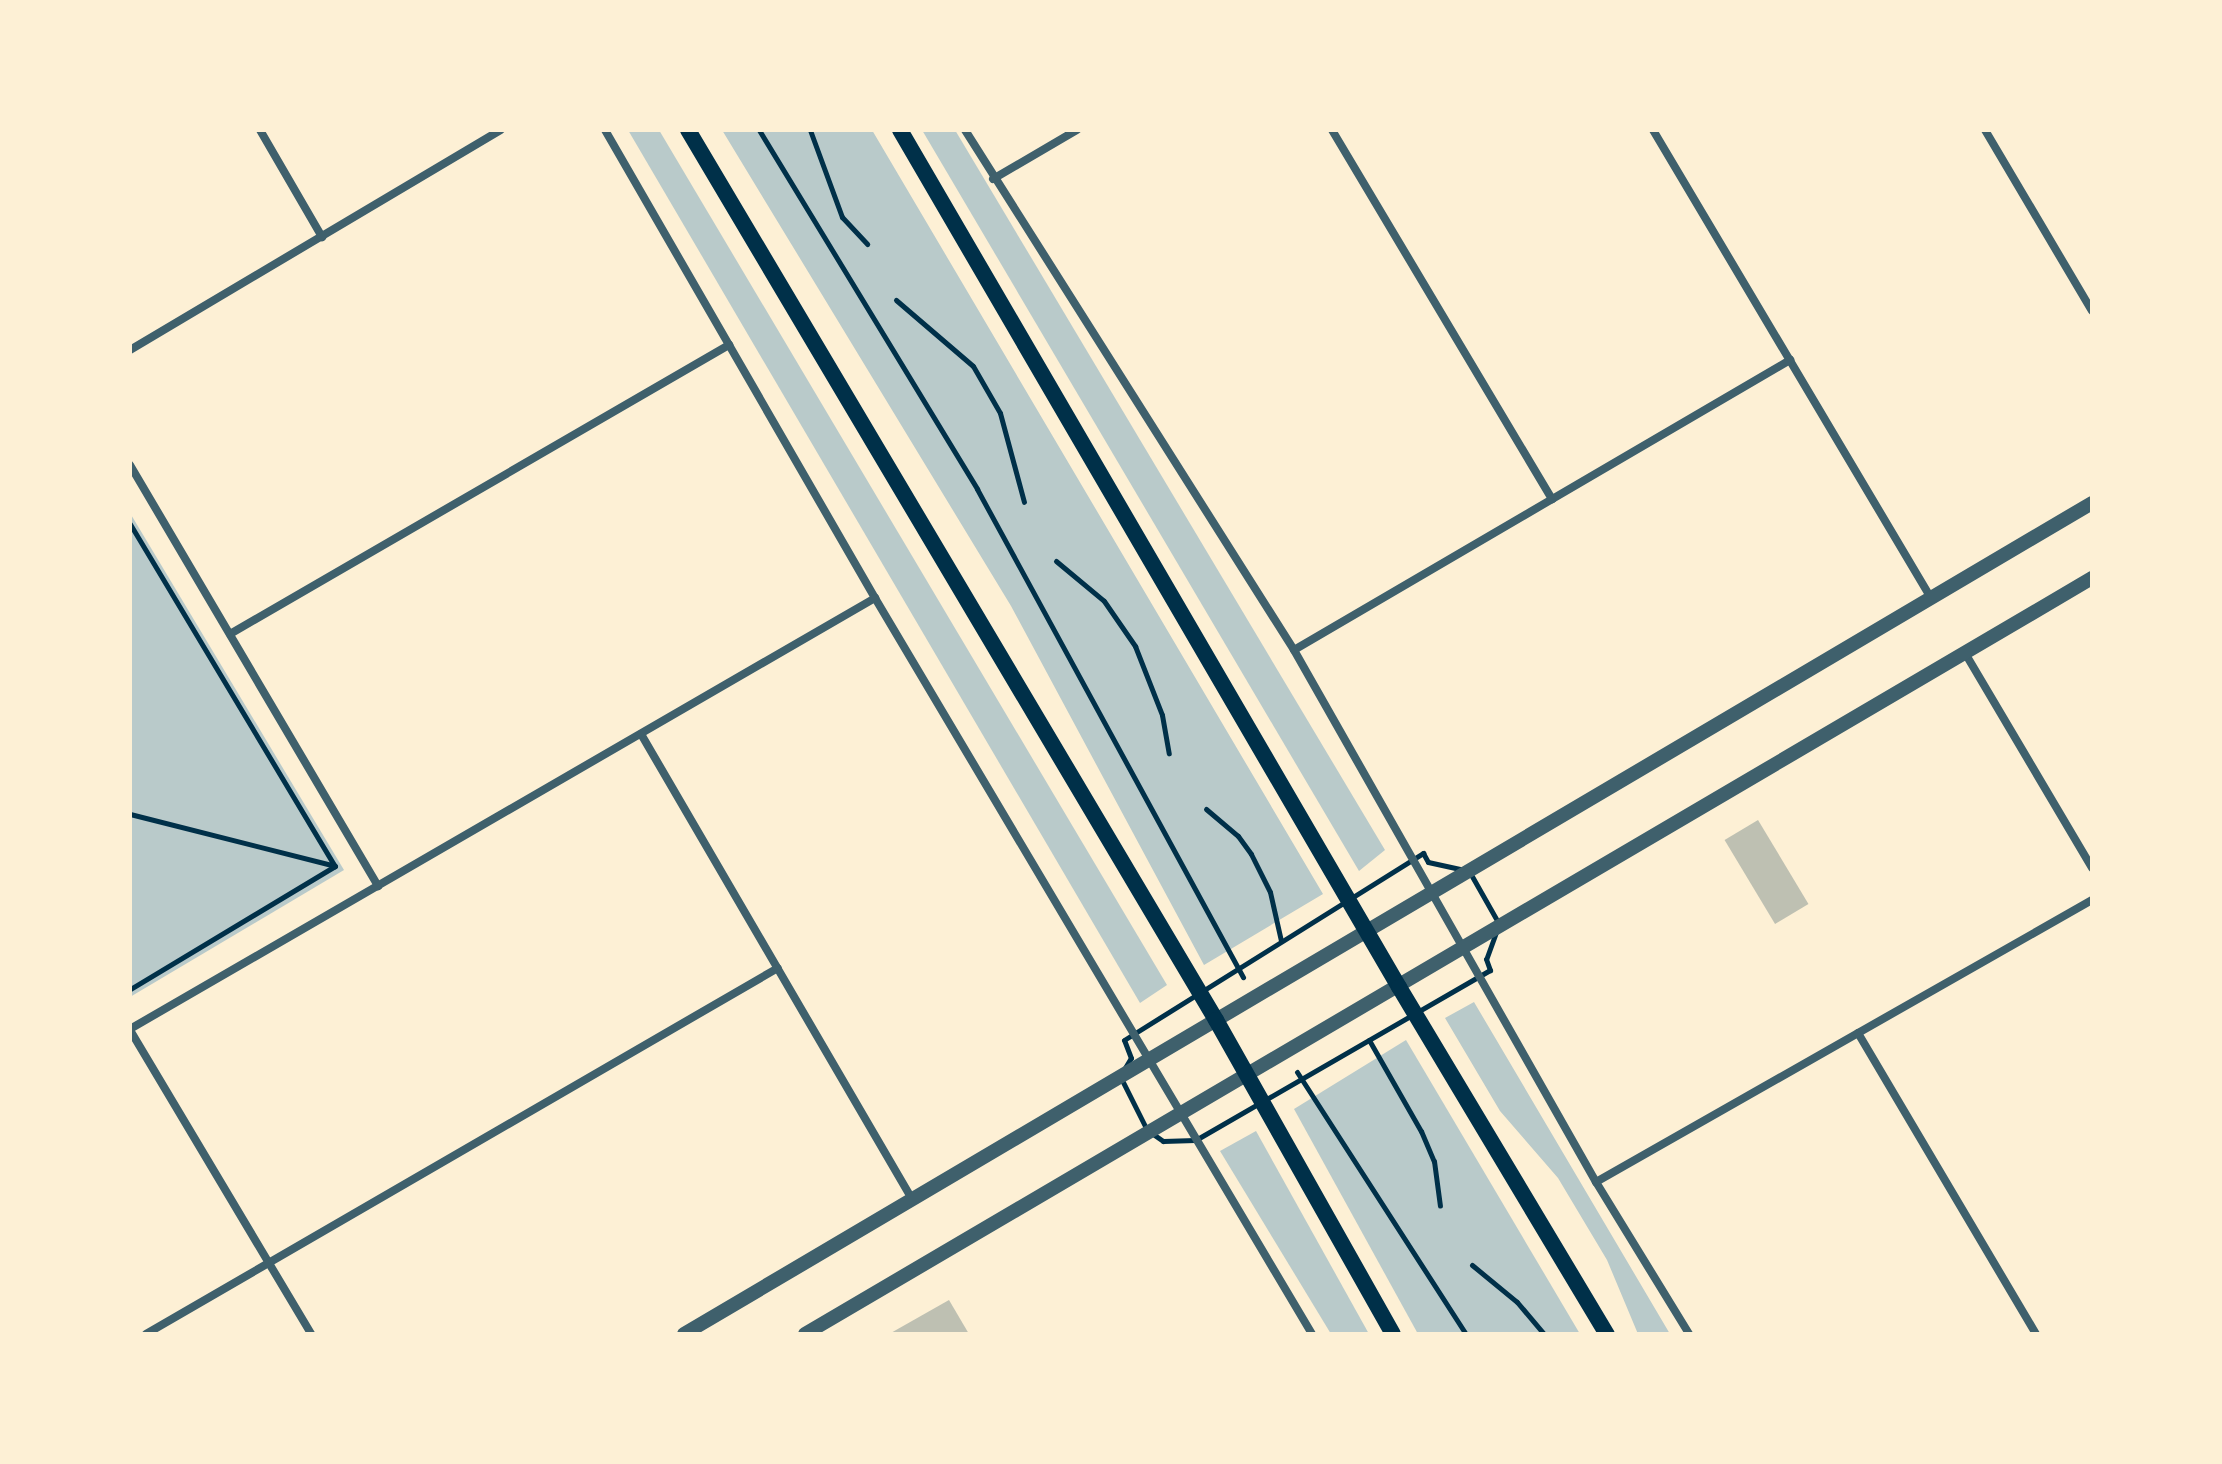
<!DOCTYPE html>
<style>
body{margin:0}
#map{position:relative;width:2222px;height:1464px;overflow:hidden;background:#fdf0d5;font-family:Karla,sans-serif}
div>[style]{position:absolute}
.green>*{inset:0;background:#b9caca}
.building>*{inset:0;background:#bec0b2;transform-origin:0 0}
.path>*{height:5px;margin:-2.5px;padding:0 2.5px;transform-origin:2.5px;border-radius:2.5px;background:#003049}
.minor>*{height:8px;margin:-4px;padding:0 4px;transform-origin:4px;border-radius:4px;background:#3f606c}
.tertiary>*{height:14px;margin:-7px;padding:0 7px;transform-origin:7px;border-radius:7px;background:#3f606c}
.secondary>*{height:16px;margin:-8px;padding:0 8px;transform-origin:8px;border-radius:8px;background:#003049}
span{translate:-50% -50%;white-space:nowrap;text-align:center;line-height:1.15;-webkit-text-stroke:7px #fdf0d5;paint-order:stroke}
.frame{position:absolute;inset:0;border:132px solid #fdf0d5;pointer-events:none}
</style>
<div id="map">
<div class="green">
<i style="clip-path:polygon(628px 130px,659px 130px,1167px 985px,1140px 1003px)"></i>
<i style="clip-path:polygon(722px 130px,872px 130px,1323px 894px,1204px 965px,1011px 606px)"></i>
<i style="clip-path:polygon(922px 130px,955px 130px,1385px 850px,1359px 871px)"></i>
<i style="clip-path:polygon(130px 513px,344px 870px,130px 997px)"></i>
<i style="clip-path:polygon(1474px 1002px,1670px 1334px,1638px 1334px,1607px 1260px,1558px 1178px,1500px 1111px,1445px 1018px)"></i>
<i style="clip-path:polygon(1406px 1040px,1580px 1334px,1418px 1334px,1294px 1109px)"></i>
<i style="clip-path:polygon(1256px 1131px,1369px 1334px,1331px 1334px,1220px 1151px)"></i>
</div>
<div class="building">
<i style="left:1758px;top:820px;width:98px;height:39px;rotate:59deg"></i>
<i style="clip-path:polygon(949px 1300px,969px 1334px,889px 1334px)"></i>
</div>
<div class="path">
<i style="left:759px;top:130px;width:420px;rotate:58.7deg"></i>
<i style="left:977px;top:489px;width:556px;rotate:61.41deg"></i>
<i style="left:810px;top:130px;width:93px;rotate:69.8deg"></i>
<i style="left:842px;top:217px;width:37px;rotate:47deg"></i>
<i style="left:896px;top:300px;width:101px;rotate:40.6deg"></i>
<i style="left:973px;top:366px;width:54px;rotate:60.1deg"></i>
<i style="left:1000px;top:413px;width:92px;rotate:74.9deg"></i>
<i style="left:130px;top:524px;width:399px;rotate:59.1deg"></i>
<i style="left:335px;top:866px;width:239px;rotate:149deg"></i>
<i style="left:1056px;top:561px;width:62px;rotate:39.8deg"></i>
<i style="left:1104px;top:601px;width:55px;rotate:55.4deg"></i>
<i style="left:1135px;top:646px;width:74px;rotate:68.6deg"></i>
<i style="left:1162px;top:715px;width:39px;rotate:80deg"></i>
<i style="left:1206px;top:809px;width:42px;rotate:40.2deg"></i>
<i style="left:1238px;top:836px;width:22px;rotate:54deg"></i>
<i style="left:1251px;top:854px;width:42px;rotate:63.4deg"></i>
<i style="left:1270px;top:892px;width:50px;rotate:77.3deg"></i>
<i style="left:130px;top:814px;width:211px;rotate:14.2deg"></i>
<i style="left:1423px;top:853px;width:10px;rotate:61deg"></i>
<i style="left:1428px;top:862px;width:42px;rotate:12.4deg"></i>
<i style="left:1469px;top:871px;width:61px;rotate:60.5deg"></i>
<i style="left:1499px;top:924px;width:37px;rotate:110deg"></i>
<i style="left:1486px;top:959px;width:12px;rotate:70deg"></i>
<i style="left:1490px;top:970px;width:340px;rotate:150deg"></i>
<i style="left:1195px;top:1140px;width:32px;rotate:178deg"></i>
<i style="left:1163px;top:1141px;width:19px;rotate:-145deg"></i>
<i style="left:1147px;top:1130px;width:60px;rotate:-116.6deg"></i>
<i style="left:1120px;top:1076px;width:21px;rotate:-59deg"></i>
<i style="left:1131px;top:1058px;width:19px;rotate:-111deg"></i>
<i style="left:1124px;top:1040px;width:353px;rotate:-32deg"></i>
<i style="left:1369px;top:1040px;width:105px;rotate:60.3deg"></i>
<i style="left:1421px;top:1131px;width:33px;rotate:67deg"></i>
<i style="left:1434px;top:1161px;width:45px;rotate:82.4deg"></i>
<i style="left:1297px;top:1072px;width:312px;rotate:57.2deg"></i>
<i style="left:1472px;top:1265px;width:58px;rotate:39.4deg"></i>
<i style="left:1517px;top:1302px;width:42px;rotate:49.8deg"></i>
</div>
<div class="minor">
<i style="left:260px;top:130px;width:124px;rotate:59.9deg"></i>
<i style="left:605px;top:130px;width:540px;rotate:60.02deg"></i>
<i style="left:875px;top:598px;width:856px;rotate:59.3deg"></i>
<i style="left:965px;top:130px;width:615px;rotate:57.68deg"></i>
<i style="left:1294px;top:650px;width:612px;rotate:60.42deg"></i>
<i style="left:1596px;top:1182px;width:178px;rotate:58.5deg"></i>
<i style="left:1332px;top:130px;width:430px;rotate:59.2deg"></i>
<i style="left:1653px;top:130px;width:544px;rotate:59.29deg"></i>
<i style="left:1985px;top:130px;width:210px;rotate:59.4deg"></i>
<i style="left:993px;top:179px;width:97px;rotate:-30.3deg"></i>
<i style="left:130px;top:350px;width:431px;rotate:-30.7deg"></i>
<i style="left:130px;top:465px;width:489px;rotate:59.5deg"></i>
<i style="left:230px;top:634px;width:577px;rotate:-30.08deg"></i>
<i style="left:1294px;top:650px;width:575px;rotate:-30.31deg"></i>
<i style="left:1965px;top:653px;width:250px;rotate:59.4deg"></i>
<i style="left:641px;top:734px;width:538px;rotate:59.77deg"></i>
<i style="left:130px;top:1029px;width:861px;rotate:-30.05deg"></i>
<i style="left:130px;top:1030px;width:354px;rotate:59.2deg"></i>
<i style="left:1858px;top:1033px;width:350px;rotate:59.4deg"></i>
<i style="left:1596px;top:1182px;width:571px;rotate:-29.62deg"></i>
<i style="left:146px;top:1334px;width:730px;rotate:-30.08deg"></i>
</div>
<div class="tertiary">
<i style="left:684px;top:1334px;width:1635px;rotate:-30.55deg"></i>
<i style="left:805px;top:1334px;width:1493px;rotate:-30.43deg"></i>
</div>
<div class="secondary">
<i style="left:688px;top:130px;width:1035px;rotate:59.32deg"></i>
<i style="left:1216px;top:1020px;width:360px;rotate:60.6deg"></i>
<i style="left:900px;top:130px;width:992px;rotate:59.79deg"></i>
<i style="left:1399px;top:987px;width:405px;rotate:59.1deg"></i>
</div>
<div class="frame"></div>
</div>
